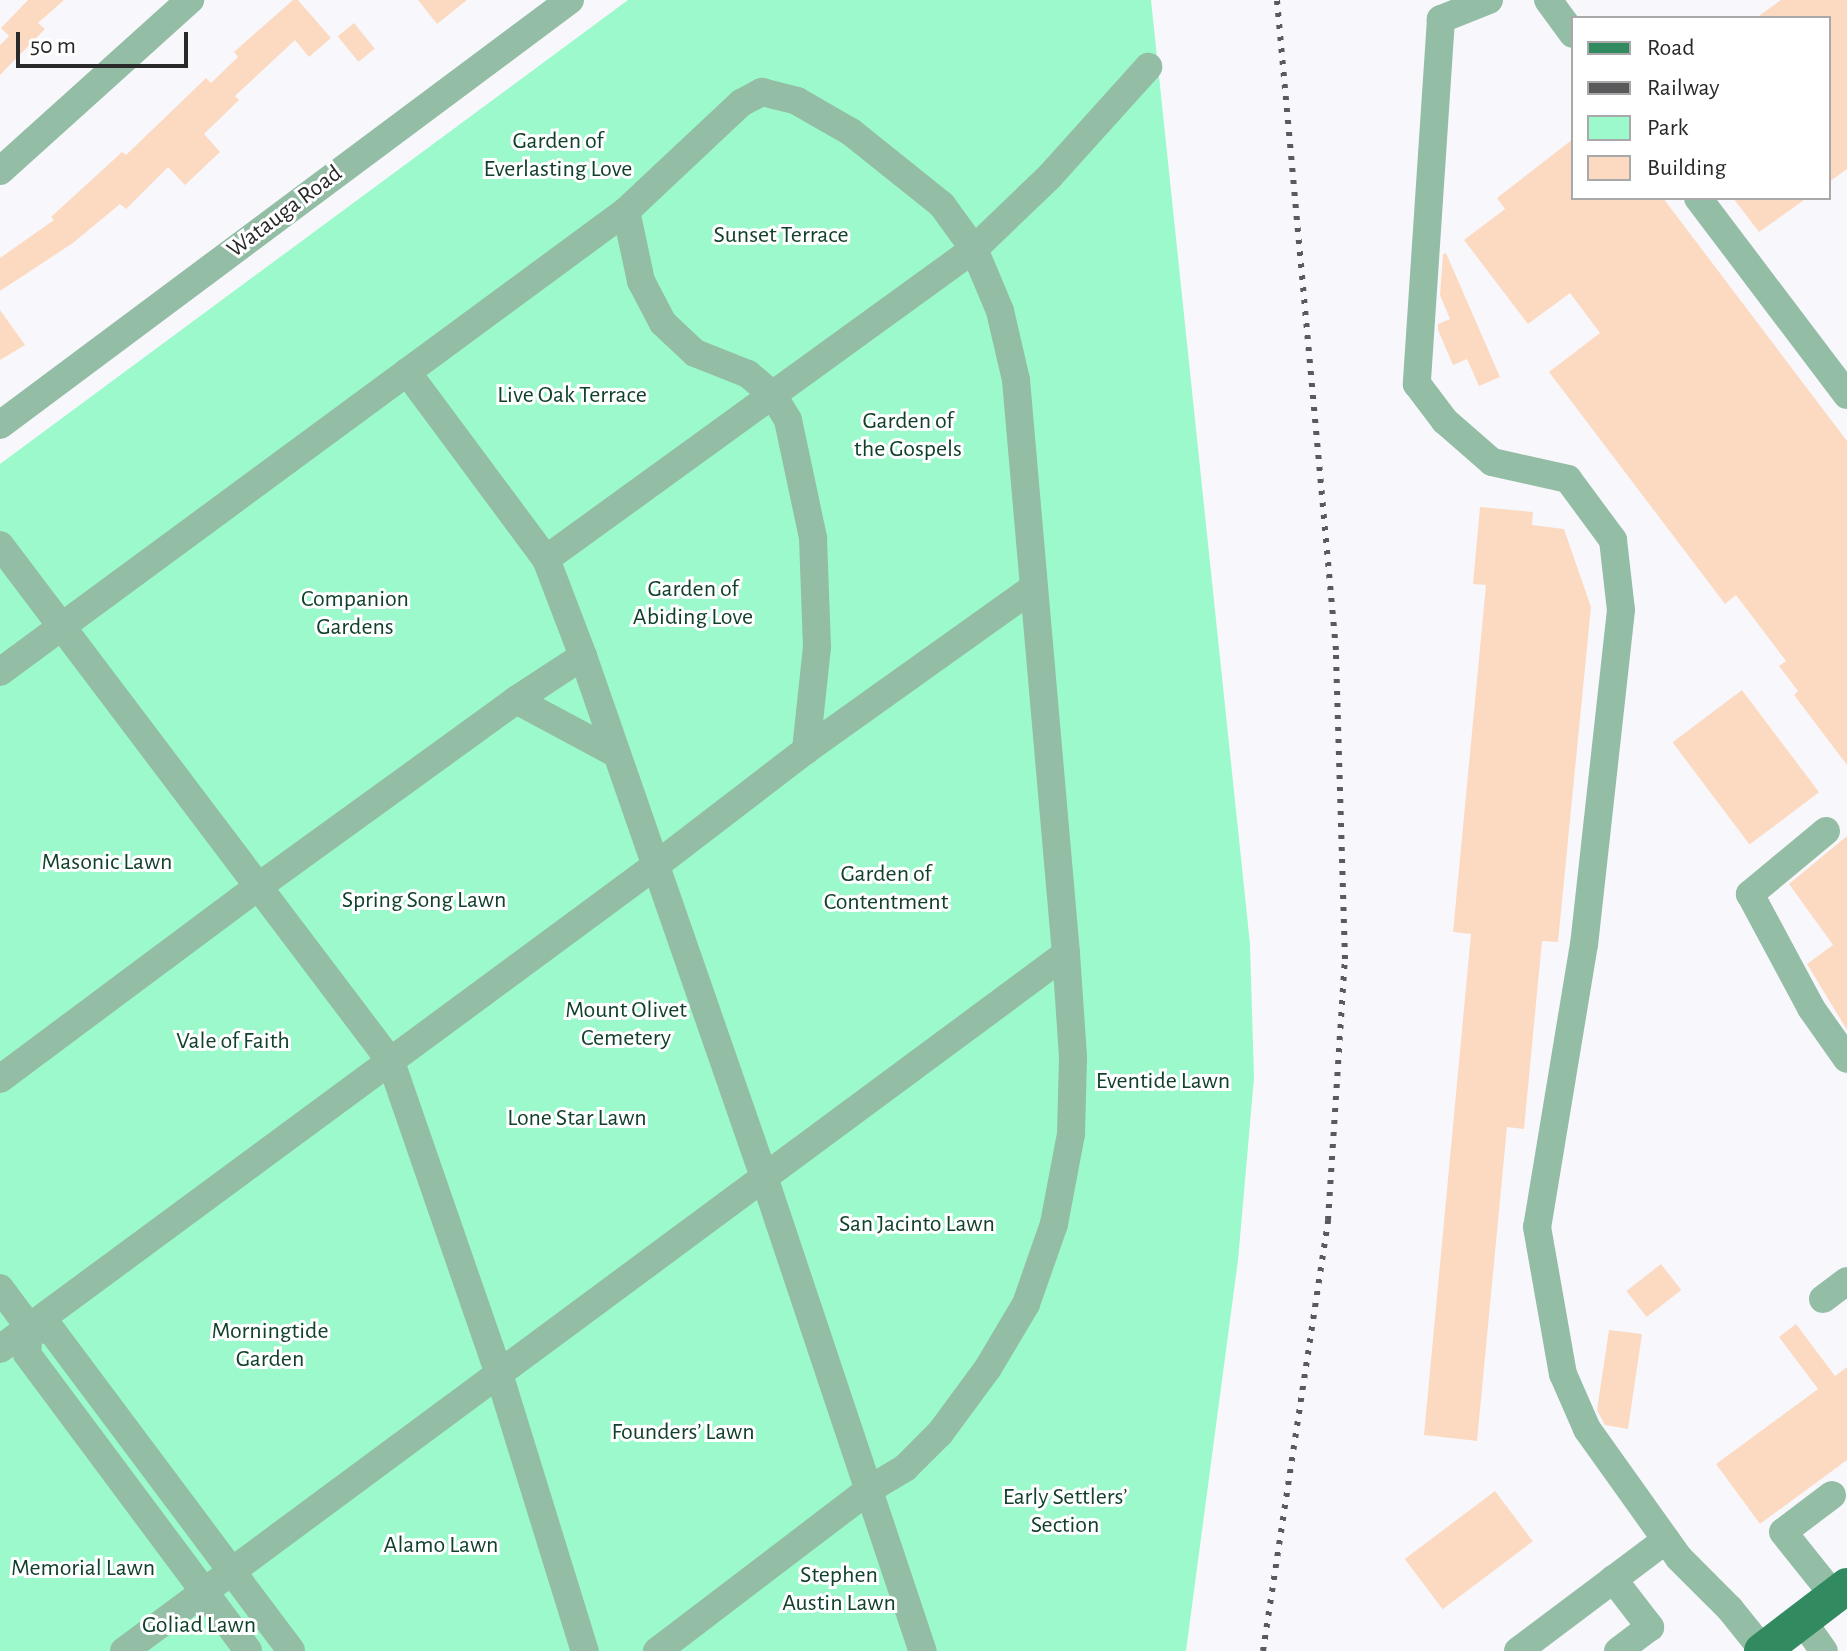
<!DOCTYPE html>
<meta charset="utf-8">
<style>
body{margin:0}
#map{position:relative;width:1847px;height:1651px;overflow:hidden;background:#f8f8fc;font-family:"Alegreya Sans",sans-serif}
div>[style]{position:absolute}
.green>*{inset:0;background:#9bf9cb}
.building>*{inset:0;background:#fcdac2;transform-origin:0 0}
.minor>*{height:28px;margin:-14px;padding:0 14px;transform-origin:14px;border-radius:14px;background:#94bda5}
.major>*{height:36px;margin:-18px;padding:0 18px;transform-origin:18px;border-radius:18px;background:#328a60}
.rail>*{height:6px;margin-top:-3px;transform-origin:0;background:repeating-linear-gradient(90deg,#5a5a5c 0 4px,transparent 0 12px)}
span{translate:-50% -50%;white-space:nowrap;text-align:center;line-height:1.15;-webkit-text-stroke:6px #fff;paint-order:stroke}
.park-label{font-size:24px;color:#11402c}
.street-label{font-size:24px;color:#29292a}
.legend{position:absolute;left:1571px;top:16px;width:260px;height:184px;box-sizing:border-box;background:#fff;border:2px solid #a9a9aa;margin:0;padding:10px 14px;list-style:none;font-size:24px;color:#29292a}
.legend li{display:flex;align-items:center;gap:16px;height:40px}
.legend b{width:40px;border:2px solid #a9a9aa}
.scale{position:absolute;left:16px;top:32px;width:172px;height:36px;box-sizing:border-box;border:4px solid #29292a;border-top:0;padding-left:10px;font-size:24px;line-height:28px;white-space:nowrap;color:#29292a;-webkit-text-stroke:6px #fff;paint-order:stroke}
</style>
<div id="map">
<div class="green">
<i style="clip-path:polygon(628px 0,1151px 0,1250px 944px,1254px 1078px,1238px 1260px,1186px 1651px,0 1651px,0 464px)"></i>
</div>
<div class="building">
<i style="clip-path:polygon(28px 0,64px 0,38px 23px,45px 29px,0 75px,0 45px,9px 36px,1px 28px)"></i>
<i style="clip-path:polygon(293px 0,298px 0,331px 38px,309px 57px,295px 40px,235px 96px,239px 100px,204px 134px,220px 152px,185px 185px,168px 167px,126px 209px,120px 204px,73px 243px,0 291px,0 258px,54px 220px,51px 217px,122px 152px,126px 155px,206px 78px,211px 83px,238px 57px,234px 52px)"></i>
<i style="clip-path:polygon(418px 0,467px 0,437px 24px)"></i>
<i style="clip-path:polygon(1781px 0,1847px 0,1847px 169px,1829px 182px,1829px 18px,1756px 18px)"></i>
<i style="left:354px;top:23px;width:33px;height:21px;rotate:51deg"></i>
<i style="clip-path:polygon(1573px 139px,1573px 198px,1663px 198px,1847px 441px,1847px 765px,1794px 695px,1798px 691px,1779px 666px,1786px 661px,1736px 595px,1725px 604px,1549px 372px,1600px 333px,1570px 293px,1528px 324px,1464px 240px,1505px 209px,1497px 198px)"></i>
<i style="clip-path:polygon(1733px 198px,1807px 198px,1759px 232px)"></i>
<i style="clip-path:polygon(1446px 253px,1500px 377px,1479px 386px,1467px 359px,1453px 365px,1438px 330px,1438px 324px,1450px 319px,1440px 295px,1443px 254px)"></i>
<i style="clip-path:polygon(0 310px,25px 345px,0 360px)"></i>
<i style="clip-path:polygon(1480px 507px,1533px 512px,1532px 525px,1564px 529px,1591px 607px,1558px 942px,1542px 941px,1524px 1129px,1507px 1127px,1477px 1441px,1424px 1435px,1471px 934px,1453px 932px,1486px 585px,1473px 584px)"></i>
<i style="left:1742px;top:690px;width:128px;height:87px;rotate:53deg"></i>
<i style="clip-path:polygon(1847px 836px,1847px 1030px,1807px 964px,1833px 945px,1789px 884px)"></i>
<i style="left:1661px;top:1264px;width:33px;height:44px;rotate:52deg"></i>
<i style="clip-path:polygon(1796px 1324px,1835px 1376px,1847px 1367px,1847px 1460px,1760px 1524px,1716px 1464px,1818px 1389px,1779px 1337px)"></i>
<i style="clip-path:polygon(1609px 1330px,1642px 1334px,1628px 1429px,1605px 1425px,1597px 1410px)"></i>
<i style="left:1495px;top:1491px;width:63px;height:113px;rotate:53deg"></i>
</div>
<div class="minor">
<i style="left:1489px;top:0;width:52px;rotate:158.4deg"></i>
<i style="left:1441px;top:19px;width:366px;rotate:93.8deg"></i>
<i style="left:1417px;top:384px;width:46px;rotate:52.9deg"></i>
<i style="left:1445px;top:421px;width:62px;rotate:41.1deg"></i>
<i style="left:1492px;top:462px;width:78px;rotate:12.6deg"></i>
<i style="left:1568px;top:479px;width:76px;rotate:53.6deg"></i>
<i style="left:1613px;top:540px;width:70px;rotate:83.5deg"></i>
<i style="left:1621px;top:610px;width:336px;rotate:96.3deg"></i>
<i style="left:1584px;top:944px;width:287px;rotate:99.4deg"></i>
<i style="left:1537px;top:1227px;width:149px;rotate:80deg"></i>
<i style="left:1563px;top:1374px;width:60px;rotate:66.4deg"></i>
<i style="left:1587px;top:1429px;width:158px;rotate:54.5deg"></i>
<i style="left:1679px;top:1558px;width:72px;rotate:45deg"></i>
<i style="left:1730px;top:1609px;width:53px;rotate:51.2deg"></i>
<i style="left:1548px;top:0;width:42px;rotate:53.7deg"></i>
<i style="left:0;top:171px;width:256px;rotate:-42deg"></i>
<i style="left:1698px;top:198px;width:247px;rotate:52.9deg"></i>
<i style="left:626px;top:211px;width:72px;rotate:77.9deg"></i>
<i style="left:641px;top:281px;width:47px;rotate:62.4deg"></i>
<i style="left:663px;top:323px;width:44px;rotate:43.2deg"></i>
<i style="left:695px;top:353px;width:57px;rotate:21.6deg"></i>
<i style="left:748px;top:374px;width:33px;rotate:40deg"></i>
<i style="left:773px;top:395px;width:29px;rotate:59deg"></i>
<i style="left:788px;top:420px;width:121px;rotate:78deg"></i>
<i style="left:813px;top:538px;width:109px;rotate:87.9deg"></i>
<i style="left:817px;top:647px;width:104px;rotate:96.1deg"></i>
<i style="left:407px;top:372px;width:233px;rotate:53.4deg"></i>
<i style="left:546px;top:559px;width:104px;rotate:69.1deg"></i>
<i style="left:583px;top:656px;width:552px;rotate:70.84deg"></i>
<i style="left:764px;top:1177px;width:500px;rotate:71.5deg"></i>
<i style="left:0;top:425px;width:711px;rotate:-36.71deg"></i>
<i style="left:0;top:545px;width:648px;rotate:52.9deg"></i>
<i style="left:391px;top:1062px;width:330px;rotate:70.9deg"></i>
<i style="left:499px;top:1374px;width:290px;rotate:72.8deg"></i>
<i style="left:546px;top:559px;width:528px;rotate:-35.92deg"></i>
<i style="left:974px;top:249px;width:105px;rotate:-43.8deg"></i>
<i style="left:1050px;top:176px;width:147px;rotate:-48deg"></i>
<i style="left:0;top:672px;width:777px;rotate:-36.37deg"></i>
<i style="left:626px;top:211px;width:158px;rotate:-43.2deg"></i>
<i style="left:741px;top:103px;width:24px;rotate:-28deg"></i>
<i style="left:762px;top:92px;width:36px;rotate:14deg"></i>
<i style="left:797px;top:101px;width:62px;rotate:29.9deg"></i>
<i style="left:851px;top:132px;width:117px;rotate:38.7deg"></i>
<i style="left:942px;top:205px;width:54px;rotate:54deg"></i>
<i style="left:974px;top:249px;width:67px;rotate:67.2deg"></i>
<i style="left:1000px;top:311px;width:71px;rotate:76.9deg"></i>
<i style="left:1016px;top:380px;width:576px;rotate:85.02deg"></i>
<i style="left:1066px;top:954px;width:104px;rotate:86.1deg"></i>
<i style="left:1073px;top:1058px;width:76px;rotate:91.5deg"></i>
<i style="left:1071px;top:1134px;width:92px;rotate:100.7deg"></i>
<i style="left:1054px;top:1224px;width:85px;rotate:109.3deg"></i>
<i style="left:1026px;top:1304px;width:74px;rotate:120.7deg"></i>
<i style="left:988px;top:1368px;width:81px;rotate:126.4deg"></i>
<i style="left:940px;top:1433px;width:49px;rotate:135deg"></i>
<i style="left:905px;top:1468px;width:41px;rotate:149deg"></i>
<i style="left:870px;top:1489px;width:268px;rotate:142.7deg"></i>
<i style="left:516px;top:700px;width:112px;rotate:28.2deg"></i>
<i style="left:1826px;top:831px;width:99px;rotate:140.3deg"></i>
<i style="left:1750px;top:894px;width:129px;rotate:61.8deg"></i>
<i style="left:1811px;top:1008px;width:62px;rotate:54.8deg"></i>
<i style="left:0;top:1079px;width:322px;rotate:-36.7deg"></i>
<i style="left:258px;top:887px;width:319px;rotate:-35.9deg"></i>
<i style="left:516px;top:700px;width:80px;rotate:-33.3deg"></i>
<i style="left:0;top:1288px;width:49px;rotate:53.4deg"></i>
<i style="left:29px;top:1327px;width:27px;rotate:94deg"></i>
<i style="left:27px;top:1354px;width:370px;rotate:53.3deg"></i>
<i style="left:1823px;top:1299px;width:30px;rotate:-37deg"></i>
<i style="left:29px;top:1327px;width:23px;rotate:10deg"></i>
<i style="left:52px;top:1331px;width:399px;rotate:53.2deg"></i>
<i style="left:0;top:1349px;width:814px;rotate:-36.41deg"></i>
<i style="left:655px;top:866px;width:190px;rotate:-37.5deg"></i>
<i style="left:806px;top:750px;width:279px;rotate:-35.5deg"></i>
<i style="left:1832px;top:1495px;width:61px;rotate:142.9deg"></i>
<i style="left:1783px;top:1532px;width:82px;rotate:51.4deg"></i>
<i style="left:1613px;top:1579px;width:61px;rotate:52.4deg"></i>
<i style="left:1650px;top:1627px;width:40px;rotate:143deg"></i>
<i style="left:1802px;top:1620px;width:38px;rotate:55deg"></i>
<i style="left:124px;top:1651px;width:1172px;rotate:-36.5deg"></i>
<i style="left:1518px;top:1651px;width:185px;rotate:-36.9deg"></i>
</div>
<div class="major">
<i style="left:1762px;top:1651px;width:107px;rotate:-37.4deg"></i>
</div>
<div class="rail">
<i style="left:1263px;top:1651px;width:436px;rotate:-81.4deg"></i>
<i style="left:1328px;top:1220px;width:262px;rotate:-86.3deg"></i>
<i style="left:1345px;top:959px;width:309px;rotate:-91.7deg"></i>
<i style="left:1336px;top:650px;width:653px;rotate:-95.19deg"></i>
</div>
<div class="park-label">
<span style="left:558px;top:156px">Garden of<br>Everlasting Love</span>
<span style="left:781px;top:236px">Sunset Terrace</span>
<span style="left:572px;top:396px">Live Oak Terrace</span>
<span style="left:908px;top:436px">Garden of<br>the Gospels</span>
<span style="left:693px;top:604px">Garden of<br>Abiding Love</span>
<span style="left:355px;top:614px">Companion<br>Gardens</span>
<span style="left:107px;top:863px">Masonic Lawn</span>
<span style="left:886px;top:889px">Garden of<br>Contentment</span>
<span style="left:424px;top:901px">Spring Song Lawn</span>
<span style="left:626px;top:1025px">Mount Olivet<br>Cemetery</span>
<span style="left:233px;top:1042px">Vale of Faith</span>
<span style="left:1163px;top:1082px">Eventide Lawn</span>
<span style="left:577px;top:1119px">Lone Star Lawn</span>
<span style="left:917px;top:1225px">San Jacinto Lawn</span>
<span style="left:270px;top:1346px">Morningtide<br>Garden</span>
<span style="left:683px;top:1433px">Founders’ Lawn</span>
<span style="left:1065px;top:1512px">Early Settlers’<br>Section</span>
<span style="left:441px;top:1546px">Alamo Lawn</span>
<span style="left:83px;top:1569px">Memorial Lawn</span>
<span style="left:839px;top:1590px">Stephen<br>Austin Lawn</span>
<span style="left:199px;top:1626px">Goliad Lawn</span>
</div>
<div class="street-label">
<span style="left:285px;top:212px;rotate:-37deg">Watauga Road</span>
</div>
<ul class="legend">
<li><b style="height:10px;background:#328a60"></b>Road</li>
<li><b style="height:10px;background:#5a5a5c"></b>Railway</li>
<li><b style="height:22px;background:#9bf9cb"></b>Park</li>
<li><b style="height:22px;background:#fcdac2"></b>Building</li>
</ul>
<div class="scale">50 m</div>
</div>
